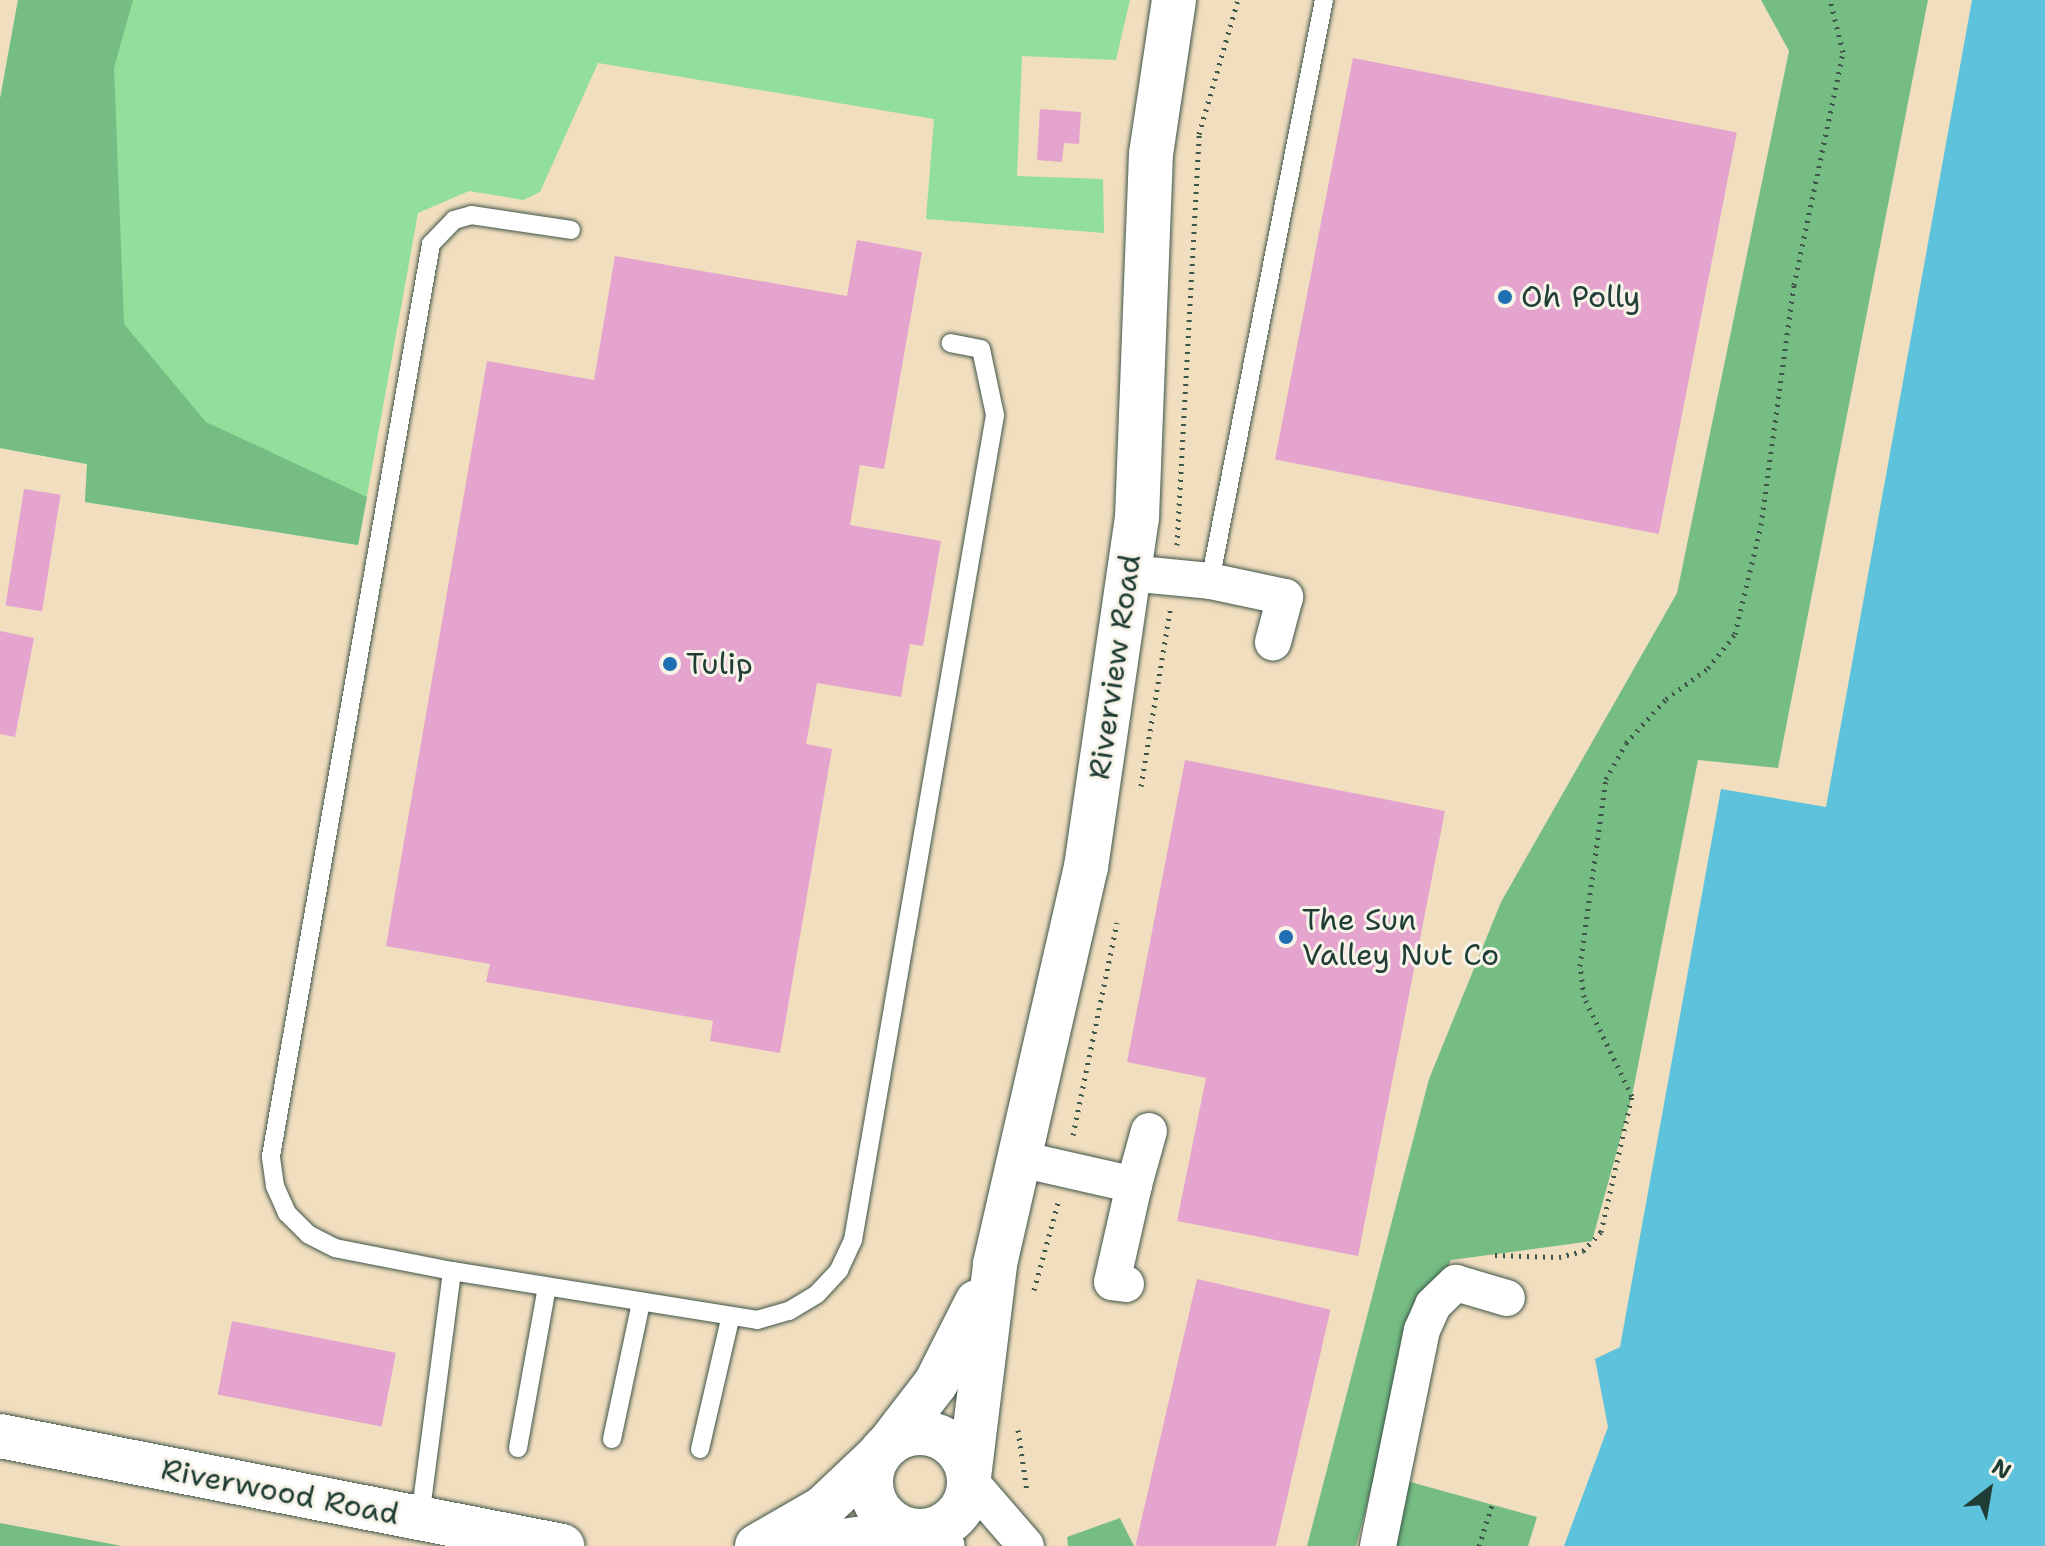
<!DOCTYPE html>
<style>
body{margin:0}
#map{position:relative;width:2045px;height:1546px;overflow:hidden;background:#f1debf;font-family:"Shantell Sans",sans-serif}
div>[style]{position:absolute}
.green>*{inset:0;background:#92de9b}
.forest>*{inset:0;background:#75bd83}
.water>*{inset:0;background:#5dc2db}
.building>*{inset:0;background:#e4a4cd;transform-origin:0 0}
.path>*{height:5px;margin-top:-2.5px;transform-origin:0;background:repeating-linear-gradient(90deg,#3e5549 0 2px,transparent 0 8px)}
.roads{filter:drop-shadow(0 0 2px #3e5549) drop-shadow(0 0 2px #3e5549)}
.lane>*{height:18px;margin:-9px;padding:0 9px;transform-origin:9px;border-radius:9px;background:#fff}
.street>*{height:36px;margin:-18px;padding:0 18px;transform-origin:18px;border-radius:18px;background:#fff}
.secondary>*{height:44px;margin:-22px;padding:0 22px;transform-origin:22px;border-radius:22px;background:#fff}
.secondary>.ring{margin:-22px;padding:0;box-sizing:content-box;background:none;border:44px solid #fff;border-radius:50%}
.dots>*{width:22px;height:22px;translate:-50% -50%;box-sizing:border-box;border:4px solid #f7f3e8;border-radius:50%}
span{translate:-50% -50%;white-space:nowrap;text-align:center;line-height:1.15;-webkit-text-stroke:6px #f7f3e8;paint-order:stroke}
.poi-label{font-size:30px;color:#1f3d34}
.left{translate:0 -50%;text-align:left}
.street-label{font-size:30px;color:#1f3d34}
.north{position:absolute;left:1949px;top:1450px;width:80px;height:80px;-webkit-text-stroke:6px #f7f3e8;paint-order:stroke;rotate:31deg;font-size:22px;font-weight:700;line-height:32px;text-align:center;color:#1f3d34}
.north::after{content:'';display:block;margin:auto;width:28px;height:36px;background:#1f3d34;clip-path:polygon(50% 0,100% 100%,50% 72%,0 100%)}
</style>
<div id="map">
<div class="green">
<i style="clip-path:polygon(18px 0,1130px 0,1116px 60px,1022px 56px,1017px 176px,1103px 179px,1104px 233px,926px 219px,934px 119px,598px 63px,540px 192px,523px 200px,469px 191px,418px 213px,358px 545px,85px 502px,87px 464px,0 448px,0 99px)"></i>
</div>
<div class="forest">
<i style="clip-path:polygon(18px 0,133px 0,114px 68px,124px 324px,206px 422px,367px 497px,358px 545px,85px 502px,87px 464px,0 448px,0 99px)"></i>
<i style="clip-path:polygon(1761px 0,1928px 0,1778px 768px,1698px 760px,1632px 1096px,1592px 1241px,1451px 1260px,1407px 1352px,1356px 1546px,1307px 1546px,1429px 1079px,1501px 902px,1677px 593px,1789px 51px)"></i>
<i style="clip-path:polygon(1396px 1478px,1537px 1517px,1528px 1546px,1376px 1546px)"></i>
<i style="clip-path:polygon(1120px 1518px,1134px 1546px,1068px 1546px,1067px 1537px)"></i>
<i style="clip-path:polygon(0 1523px,122px 1546px,0 1546px)"></i>
</div>
<div class="water">
<i style="clip-path:polygon(1972px 0,2045px 0,2045px 1546px,1564px 1546px,1608px 1427px,1595px 1359px,1620px 1347px,1721px 789px,1826px 807px)"></i>
</div>
<div class="building">
<i style="left:1353px;top:58px;width:391px;height:409px;rotate:11deg"></i>
<i style="clip-path:polygon(1040px 109px,1081px 112px,1079px 144px,1064px 143px,1062px 162px,1037px 160px)"></i>
<i style="clip-path:polygon(857px 240px,922px 252px,884px 469px,860px 465px,850px 525px,941px 541px,923px 646px,910px 644px,901px 697px,817px 683px,806px 744px,832px 749px,780px 1053px,710px 1041px,713px 1021px,486px 982px,490px 964px,386px 946px,487px 361px,594px 380px,615px 256px,847px 296px)"></i>
<i style="left:24px;top:489px;width:37px;height:118px;rotate:9deg"></i>
<i style="clip-path:polygon(0 631px,34px 638px,15px 737px,0 734px)"></i>
<i style="clip-path:polygon(1185px 760px,1445px 811px,1358px 1256px,1177px 1221px,1206px 1078px,1127px 1062px)"></i>
<i style="left:1197px;top:1279px;width:137px;height:273px;rotate:13deg"></i>
<i style="left:232px;top:1321px;width:167px;height:75px;rotate:11deg"></i>
</div>
<div class="path">
<i style="left:1177px;top:545px;width:412px;rotate:-86.9deg"></i>
<i style="left:1199px;top:134px;width:140px;rotate:-73.8deg"></i>
<i style="left:1141px;top:786px;width:178px;rotate:-80.6deg"></i>
<i style="left:1073px;top:1135px;width:217px;rotate:-78.3deg"></i>
<i style="left:1495px;top:1255px;width:64px;rotate:1.8deg"></i>
<i style="left:1559px;top:1257px;width:25px;rotate:-14deg"></i>
<i style="left:1583px;top:1251px;width:26px;rotate:-47deg"></i>
<i style="left:1601px;top:1232px;width:139px;rotate:-77.2deg"></i>
<i style="left:1632px;top:1096px;width:110px;rotate:-115.9deg"></i>
<i style="left:1584px;top:997px;width:31px;rotate:-97deg"></i>
<i style="left:1580px;top:966px;width:189px;rotate:-82.1deg"></i>
<i style="left:1606px;top:779px;width:41px;rotate:-60.9deg"></i>
<i style="left:1626px;top:743px;width:59px;rotate:-47.7deg"></i>
<i style="left:1666px;top:699px;width:52px;rotate:-36.4deg"></i>
<i style="left:1708px;top:668px;width:43px;rotate:-51.5deg"></i>
<i style="left:1735px;top:634px;width:112px;rotate:-76.6deg"></i>
<i style="left:1761px;top:525px;width:242px;rotate:-82.2deg"></i>
<i style="left:1794px;top:285px;width:238px;rotate:-78.1deg"></i>
<i style="left:1843px;top:52px;width:54px;rotate:-104deg"></i>
<i style="left:1034px;top:1290px;width:90px;rotate:-74.6deg"></i>
<i style="left:1018px;top:1430px;width:62px;rotate:81.6deg"></i>
<i style="left:1479px;top:1546px;width:43px;rotate:-72.4deg"></i>
</div>
<div class="roads">
<div class="lane">
<i style="left:1210px;top:581px;width:592px;rotate:-78.9deg"></i>
<i style="left:452px;top:1271px;width:119px;rotate:-168.9deg"></i>
<i style="left:335px;top:1248px;width:30px;rotate:-153deg"></i>
<i style="left:308px;top:1234px;width:30px;rotate:-135deg"></i>
<i style="left:287px;top:1213px;width:30px;rotate:-114deg"></i>
<i style="left:275px;top:1186px;width:30px;rotate:-98deg"></i>
<i style="left:271px;top:1156px;width:926px;rotate:-80.05deg"></i>
<i style="left:431px;top:244px;width:33px;rotate:-46deg"></i>
<i style="left:454px;top:220px;width:18px;rotate:-16deg"></i>
<i style="left:471px;top:215px;width:101px;rotate:8.5deg"></i>
<i style="left:612px;top:1439px;width:139px;rotate:-78deg"></i>
<i style="left:518px;top:1448px;width:164px;rotate:-79.8deg"></i>
<i style="left:700px;top:1449px;width:133px;rotate:-77deg"></i>
<i style="left:420px;top:1518px;width:249px;rotate:-82.6deg"></i>
<i style="left:452px;top:1271px;width:309px;rotate:9.1deg"></i>
<i style="left:757px;top:1320px;width:33px;rotate:-16deg"></i>
<i style="left:789px;top:1311px;width:33px;rotate:-31deg"></i>
<i style="left:817px;top:1294px;width:33px;rotate:-47deg"></i>
<i style="left:839px;top:1270px;width:33px;rotate:-65deg"></i>
<i style="left:853px;top:1240px;width:837px;rotate:-80.23deg"></i>
<i style="left:995px;top:415px;width:67px;rotate:-102deg"></i>
<i style="left:981px;top:349px;width:31px;rotate:-169deg"></i>
</div>
<div class="street">
<i style="left:1129px;top:573px;width:81px;rotate:5.6deg"></i>
<i style="left:1210px;top:581px;width:77px;rotate:12deg"></i>
<i style="left:1285px;top:597px;width:47px;rotate:104.9deg"></i>
<i style="left:1020px;top:1159px;width:117px;rotate:12.8deg"></i>
<i style="left:1134px;top:1185px;width:56px;rotate:-74.5deg"></i>
<i style="left:1126px;top:1284px;width:14px;rotate:-172deg"></i>
<i style="left:1112px;top:1282px;width:99px;rotate:-77.2deg"></i>
<i style="left:969px;top:1480px;width:87px;rotate:49.2deg"></i>
<i style="left:916px;top:1531px;width:34px;rotate:26deg"></i>
<i style="left:1378px;top:1546px;width:220px;rotate:-78.5deg"></i>
<i style="left:1422px;top:1330px;width:27px;rotate:-66deg"></i>
<i style="left:1433px;top:1305px;width:32px;rotate:-44deg"></i>
<i style="left:1456px;top:1283px;width:53px;rotate:16.4deg"></i>
</div>
<div class="secondary">
<i class="ring" style="left:871px;top:1433px;width:54px;height:54px"></i>
<i style="left:0;top:1436px;width:573px;rotate:11.07deg"></i>
<i style="left:889px;top:1444px;width:77px;rotate:-52.4deg"></i>
<i style="left:936px;top:1383px;width:91px;rotate:-63.2deg"></i>
<i style="left:969px;top:1477px;width:215px;rotate:-83deg"></i>
<i style="left:995px;top:1264px;width:407px;rotate:-77.1deg"></i>
<i style="left:1086px;top:867px;width:353px;rotate:-81.7deg"></i>
<i style="left:1137px;top:518px;width:364px;rotate:-87.8deg"></i>
<i style="left:1151px;top:154px;width:156px;rotate:-81.5deg"></i>
<i style="left:757px;top:1546px;width:76px;rotate:-29.9deg"></i>
<i style="left:823px;top:1508px;width:76px;rotate:-43.4deg"></i>
<i style="left:806px;top:1546px;width:109px;rotate:-7.9deg"></i>
</div>
</div>
<div class="dots">
<i style="left:1505px;top:297px;background:#1f6fb2"></i>
<i style="left:670px;top:664px;background:#1f6fb2"></i>
<i style="left:1286px;top:937px;background:#1f6fb2"></i>
</div>
<div class="poi-label">
<span class="left" style="left:1521px;top:297px">Oh Polly</span>
<span class="left" style="left:686px;top:664px">Tulip</span>
<span class="left" style="left:1302px;top:937px">The Sun<br>Valley Nut Co</span>
</div>
<div class="street-label">
<span style="left:1115px;top:667px;rotate:-82deg">Riverview Road</span>
<span style="left:280px;top:1492px;rotate:11deg">Riverwood Road</span>
</div>
<div class="north">N</div>
</div>
